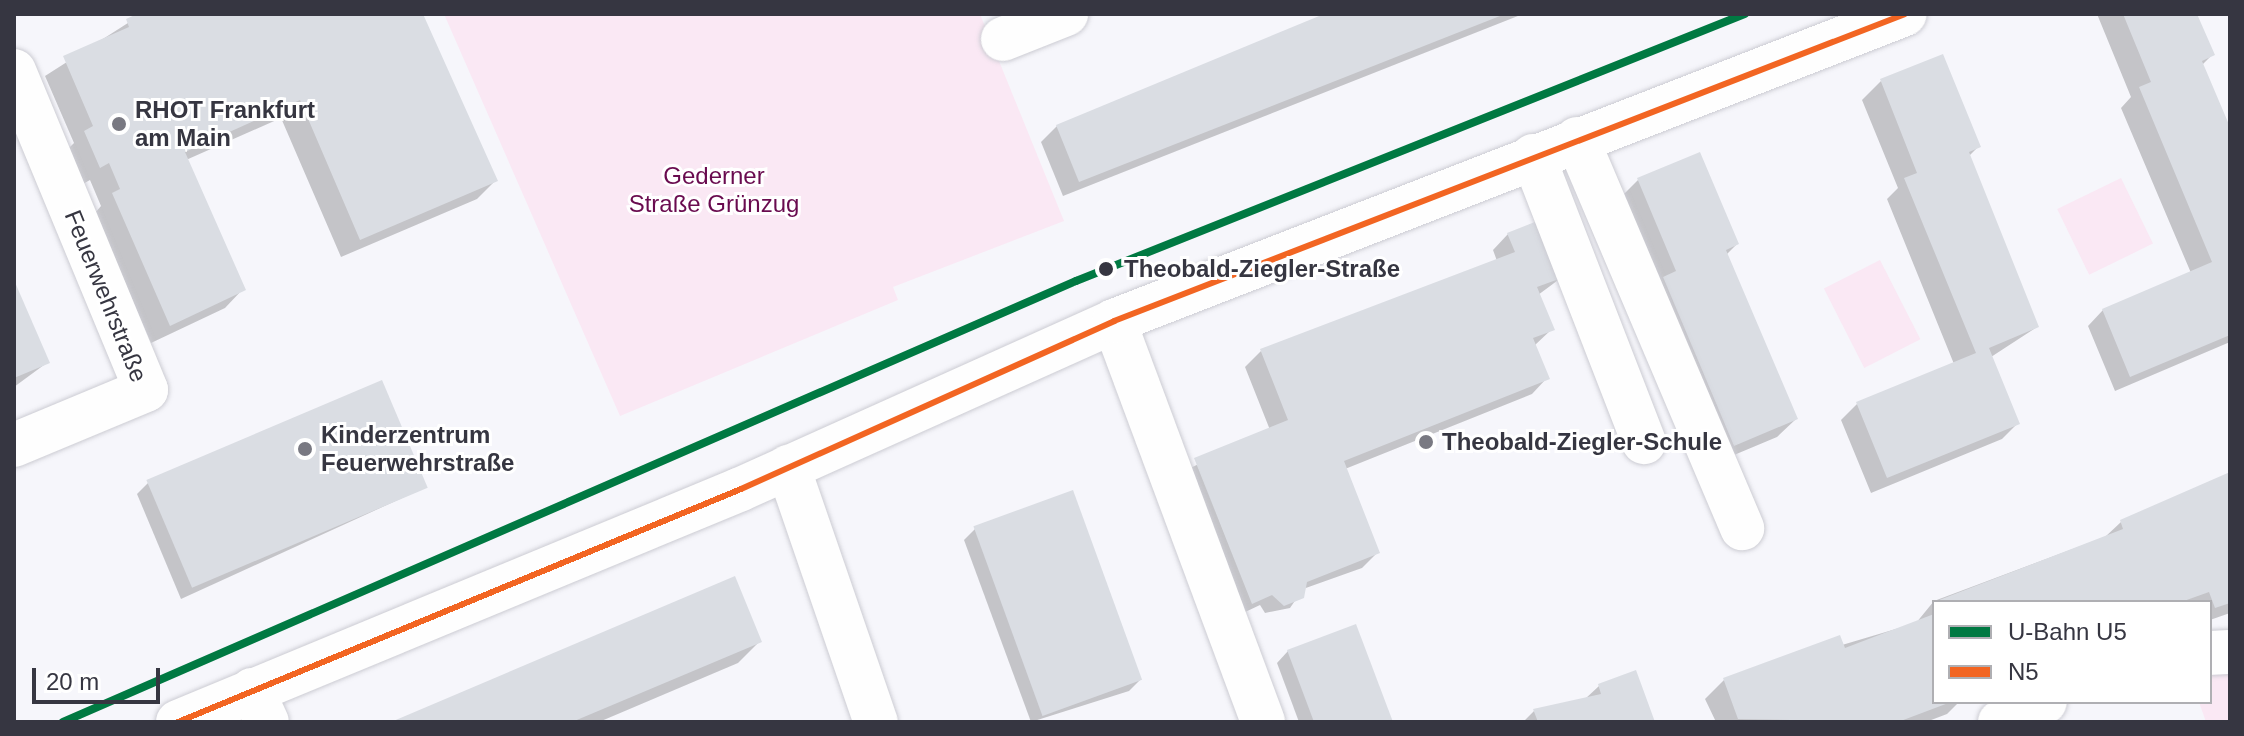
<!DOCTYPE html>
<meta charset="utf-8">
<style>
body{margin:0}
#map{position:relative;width:2244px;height:736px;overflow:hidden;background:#f6f6fb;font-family:Helvetica,sans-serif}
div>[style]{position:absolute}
.green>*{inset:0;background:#fae8f4;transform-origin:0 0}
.shadow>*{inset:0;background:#0003}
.building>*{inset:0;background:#dadde3;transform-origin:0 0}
.roads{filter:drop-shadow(0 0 2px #ccccd3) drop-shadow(0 0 2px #ccccd3)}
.minor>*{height:44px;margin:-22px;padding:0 22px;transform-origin:22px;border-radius:22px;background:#fefefe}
.major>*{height:44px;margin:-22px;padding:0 22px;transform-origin:22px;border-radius:22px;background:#fefefe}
.bus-1>*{height:6px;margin:-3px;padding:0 3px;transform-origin:3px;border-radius:3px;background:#f26522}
.metro-1>*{height:8px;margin:-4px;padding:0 4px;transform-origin:4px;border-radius:4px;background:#007942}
.dots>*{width:22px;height:22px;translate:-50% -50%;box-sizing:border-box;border:4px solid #fff;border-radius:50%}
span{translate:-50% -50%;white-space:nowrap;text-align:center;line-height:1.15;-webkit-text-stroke:6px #fff;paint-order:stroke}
.poi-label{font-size:24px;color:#363641;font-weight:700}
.left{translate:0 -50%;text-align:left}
.park-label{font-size:24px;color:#690b4f}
.stop-label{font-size:24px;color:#363641;font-weight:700}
.street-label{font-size:24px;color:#363641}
.frame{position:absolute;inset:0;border:16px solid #363641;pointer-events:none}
.legend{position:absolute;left:1932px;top:600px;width:280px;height:104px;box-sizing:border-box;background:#fff;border:2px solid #afafb3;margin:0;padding:10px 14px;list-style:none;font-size:24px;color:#363641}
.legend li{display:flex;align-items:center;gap:16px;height:40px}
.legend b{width:40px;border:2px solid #afafb3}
.scale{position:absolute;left:32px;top:668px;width:128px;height:36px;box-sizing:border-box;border:4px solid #363641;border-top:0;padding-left:10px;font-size:24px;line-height:28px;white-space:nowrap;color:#363641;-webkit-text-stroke:6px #fff;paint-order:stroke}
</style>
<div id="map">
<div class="green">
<i style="clip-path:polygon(444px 14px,980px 14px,1064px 221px,893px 287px,898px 300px,620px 416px)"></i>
<i style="left:2121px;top:178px;width:73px;height:71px;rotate:64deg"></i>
<i style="left:1880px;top:260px;width:89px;height:63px;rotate:63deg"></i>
<i style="clip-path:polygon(2210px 674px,2230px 674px,2230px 722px,2206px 722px,2199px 702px,2210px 702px)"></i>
</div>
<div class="shadow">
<i style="clip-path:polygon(142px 14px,421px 14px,495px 181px,477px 199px,341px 257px,281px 118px,186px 160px,243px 289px,225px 308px,151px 343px,95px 213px,101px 206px,90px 180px,81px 185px,66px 151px,74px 143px,45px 76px)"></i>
<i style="clip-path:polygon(1340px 14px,1523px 14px,1063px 196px,1041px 142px,1057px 126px)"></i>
<i style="clip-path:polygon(2097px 14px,2195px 14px,2212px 55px,2202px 65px,2230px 132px,2230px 342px,2115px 391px,2088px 326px,2103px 310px,2191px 273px,2121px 108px,2131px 97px)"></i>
<i style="clip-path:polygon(1942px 56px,1979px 146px,1968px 157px,2037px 327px,1991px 357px,2018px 423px,2002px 439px,1871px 493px,1841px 420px,1857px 404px,1954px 364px,1887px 199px,1898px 188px,1862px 100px,1881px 81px)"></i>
<i style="clip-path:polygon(1699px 155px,1737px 244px,1726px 255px,1796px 419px,1777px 437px,1715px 463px,1619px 199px,1638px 180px)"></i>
<i style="clip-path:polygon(1508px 234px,1565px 275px,1538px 295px,1552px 329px,1534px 346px,1547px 378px,1532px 394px,1345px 469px,1378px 552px,1362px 568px,1303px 589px,1290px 608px,1265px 613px,1260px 605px,1241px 614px,1184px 471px,1270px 430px,1245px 367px,1261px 351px,1497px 261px,1493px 250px)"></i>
<i style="clip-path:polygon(14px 285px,48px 362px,14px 387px)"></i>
<i style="clip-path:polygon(2230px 475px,2230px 613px,2210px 620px,2210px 602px,1934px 602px,1934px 702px,1959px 702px,1947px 714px,1926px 722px,1716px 722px,1705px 699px,1724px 680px,1916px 623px,1934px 601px,2105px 537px,2121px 522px)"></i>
<i style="clip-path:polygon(148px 483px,424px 488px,181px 599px,137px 494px)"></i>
<i style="clip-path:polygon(975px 529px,1140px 680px,1129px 691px,1031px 722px,964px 540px)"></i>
<i style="clip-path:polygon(760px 641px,738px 663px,599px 722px,396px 722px)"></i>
<i style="clip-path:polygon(1288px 651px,1390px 722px,1299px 722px,1277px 663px)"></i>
<i style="clip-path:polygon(1599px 686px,1653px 722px,1523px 722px,1534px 711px,1585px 699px)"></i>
</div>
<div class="building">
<i style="clip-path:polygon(137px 14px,423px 14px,498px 181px,360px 240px,300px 100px,185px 152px,246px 290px,170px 326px,112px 193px,120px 189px,109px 163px,100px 168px,84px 131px,93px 126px,63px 56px,129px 27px,126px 19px)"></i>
<i style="clip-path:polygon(1324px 14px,1505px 14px,1079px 182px,1056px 125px)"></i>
<i style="clip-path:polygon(2123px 14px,2197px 14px,2215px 55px,2202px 61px,2230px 127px,2230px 335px,2130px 377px,2102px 309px,2212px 262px,2139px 87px,2151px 82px)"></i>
<i style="clip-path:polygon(1943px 54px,1981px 147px,1969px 152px,2039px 327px,1989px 348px,2020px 424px,1887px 478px,1856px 402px,1976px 353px,1904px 178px,1917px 173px,1880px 79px)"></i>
<i style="clip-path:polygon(1700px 152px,1739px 244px,1726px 250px,1798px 419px,1734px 446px,1663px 277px,1676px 271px,1637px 178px)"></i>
<i style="clip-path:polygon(1545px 218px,1567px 276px,1537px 287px,1555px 330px,1533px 338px,1550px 379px,1344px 461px,1380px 553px,1307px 582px,1304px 598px,1284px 606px,1272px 595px,1252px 604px,1194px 458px,1288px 420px,1260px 349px,1515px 252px,1507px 233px)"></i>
<i style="clip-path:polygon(14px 280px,50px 363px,14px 378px)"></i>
<i style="left:382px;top:380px;width:117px;height:256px;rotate:67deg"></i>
<i style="clip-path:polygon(2230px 472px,2230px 603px,2215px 608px,2209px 592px,2181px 602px,1934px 602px,2123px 529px,2120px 520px)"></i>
<i style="left:1073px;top:490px;width:202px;height:106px;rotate:70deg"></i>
<i style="clip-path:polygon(735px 576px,762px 642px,572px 722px,391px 722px)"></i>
<i style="clip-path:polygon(1934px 614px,1934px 702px,1951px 702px,1898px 722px,1738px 719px,1723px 678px,1840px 635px,1845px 648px)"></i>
<i style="clip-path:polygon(1356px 624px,1393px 722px,1314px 722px,1287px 650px)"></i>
<i style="clip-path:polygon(1636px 670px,1655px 722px,1538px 722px,1533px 709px,1601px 694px,1598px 684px)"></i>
</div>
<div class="roads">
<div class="minor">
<i style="left:1003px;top:39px;width:68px;rotate:-21.6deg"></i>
<i style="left:14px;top:71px;width:345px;rotate:67.5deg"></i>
<i style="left:146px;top:390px;width:143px;rotate:157.4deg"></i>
<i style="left:1577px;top:139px;width:423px;rotate:67deg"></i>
<i style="left:1533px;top:156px;width:307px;rotate:68.8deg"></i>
<i style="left:1114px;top:321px;width:428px;rotate:69.6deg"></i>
<i style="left:788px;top:467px;width:270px;rotate:71deg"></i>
<i style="left:2210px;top:653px;width:20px;rotate:-3deg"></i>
<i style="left:252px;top:690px;width:35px;rotate:65deg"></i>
<i style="left:2000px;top:722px;width:49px;rotate:-24deg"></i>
</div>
<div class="major">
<i style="left:178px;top:722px;width:609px;rotate:-22.48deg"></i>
<i style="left:741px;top:489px;width:409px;rotate:-24.2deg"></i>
<i style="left:1114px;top:321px;width:848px;rotate:-21.21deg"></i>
</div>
</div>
<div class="bus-1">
<i style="left:178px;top:722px;width:609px;rotate:-22.48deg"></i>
<i style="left:741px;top:489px;width:409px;rotate:-24.2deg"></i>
<i style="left:1114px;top:321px;width:848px;rotate:-21.21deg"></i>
</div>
<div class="metro-1">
<i style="left:63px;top:722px;width:1105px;rotate:-23.53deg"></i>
<i style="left:1076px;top:281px;width:720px;rotate:-21.76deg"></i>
</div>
<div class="dots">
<i style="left:119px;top:124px;background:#797982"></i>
<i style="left:1106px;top:269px;background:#363641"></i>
<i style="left:1426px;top:442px;background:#797982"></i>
<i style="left:305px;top:449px;background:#797982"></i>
</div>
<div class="poi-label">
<span class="left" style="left:135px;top:124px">RHOT Frankfurt<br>am Main</span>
<span class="left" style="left:321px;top:449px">Kinderzentrum<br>Feuerwehrstraße</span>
<span class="left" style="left:1442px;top:442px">Theobald-Ziegler-Schule</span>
</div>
<div class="park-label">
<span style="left:714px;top:190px">Gederner<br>Straße Grünzug</span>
</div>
<div class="stop-label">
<span class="left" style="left:1124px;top:269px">Theobald-Ziegler-Straße</span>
</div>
<div class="street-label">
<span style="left:106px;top:296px;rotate:68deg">Feuerwehrstraße</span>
</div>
<div class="frame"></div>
<ul class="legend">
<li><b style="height:10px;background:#007942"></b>U-Bahn U5</li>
<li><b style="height:10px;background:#f26522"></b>N5</li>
</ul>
<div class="scale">20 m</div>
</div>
